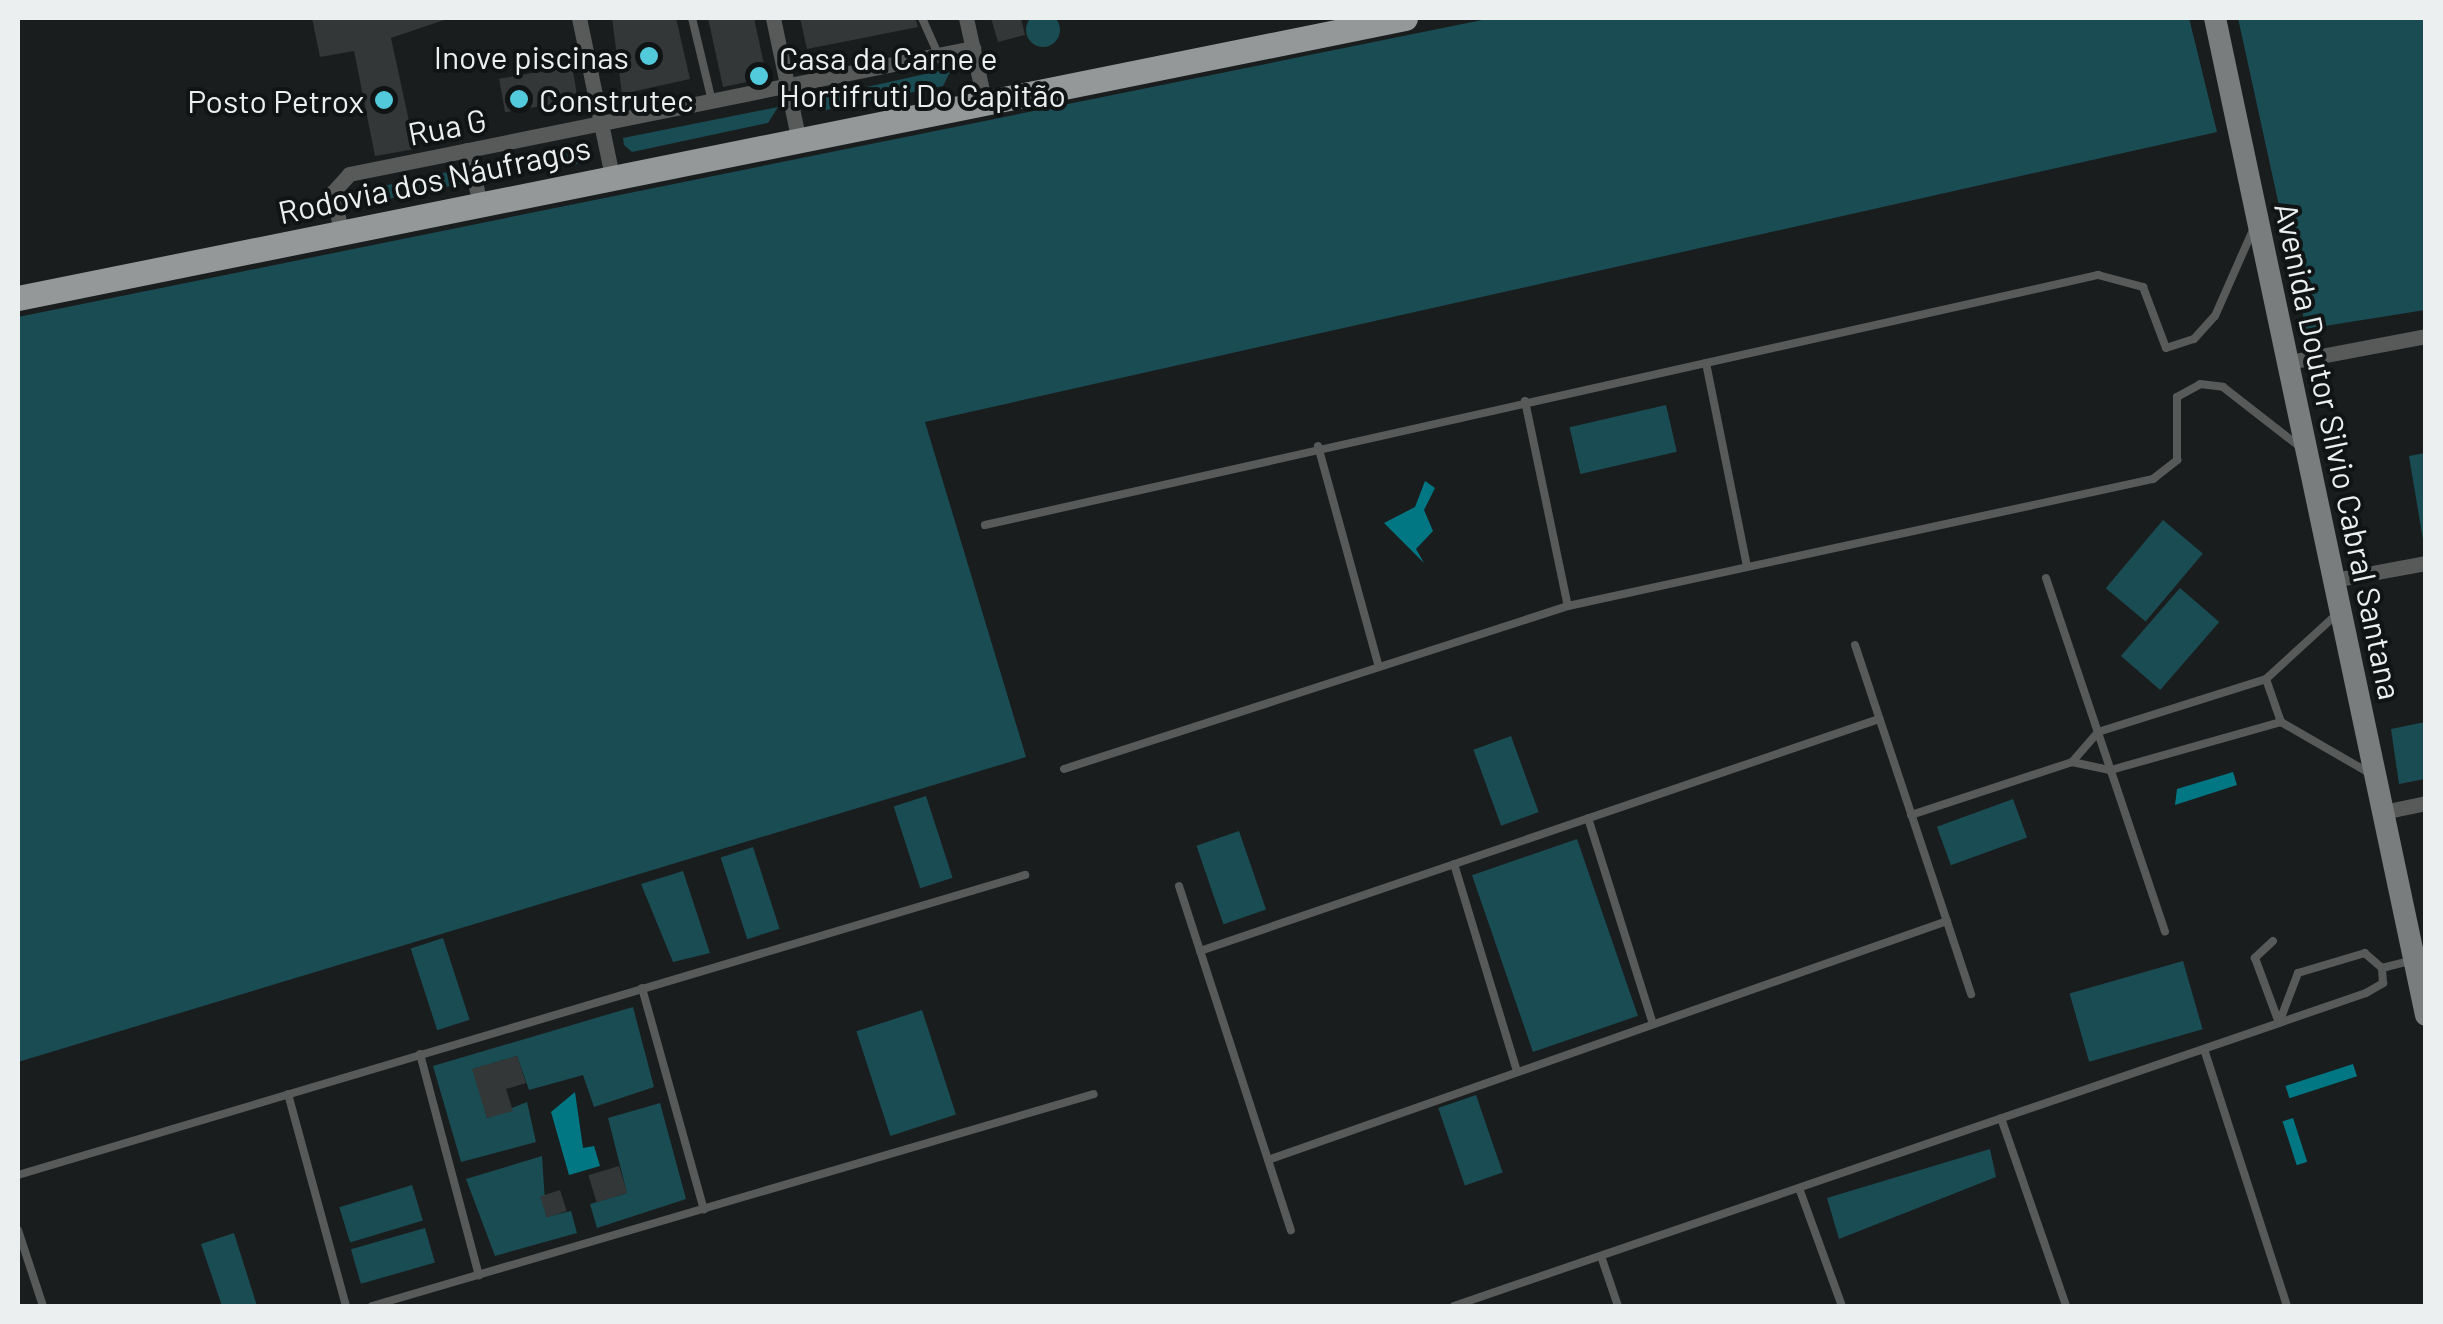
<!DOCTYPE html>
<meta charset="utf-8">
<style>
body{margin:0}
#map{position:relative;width:2443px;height:1324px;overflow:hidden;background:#1a1d1e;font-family:Barlow,sans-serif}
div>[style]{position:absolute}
.green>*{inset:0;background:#1a4c53;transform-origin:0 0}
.round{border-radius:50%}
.water>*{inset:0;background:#017784;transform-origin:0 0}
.building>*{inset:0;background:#333737;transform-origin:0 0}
.lane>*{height:8px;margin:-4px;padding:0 4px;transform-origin:4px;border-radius:4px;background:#585a5a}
.street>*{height:15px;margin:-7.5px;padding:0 7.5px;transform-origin:7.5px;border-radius:7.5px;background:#585a5a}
.secondary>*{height:22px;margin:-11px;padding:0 11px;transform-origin:11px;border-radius:11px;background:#7a7d7d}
.primary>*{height:25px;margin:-12.5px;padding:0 12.5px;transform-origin:12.5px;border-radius:12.5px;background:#949898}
.dots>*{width:28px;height:28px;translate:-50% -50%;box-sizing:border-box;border:5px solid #111414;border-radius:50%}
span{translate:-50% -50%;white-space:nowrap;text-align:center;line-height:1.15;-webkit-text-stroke:8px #111414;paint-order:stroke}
.poi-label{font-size:32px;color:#ecefef}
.right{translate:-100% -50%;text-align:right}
.left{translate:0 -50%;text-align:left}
.street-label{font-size:32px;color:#ecefef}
.frame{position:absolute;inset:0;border:20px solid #ecefef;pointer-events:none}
</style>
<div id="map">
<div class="green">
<i class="round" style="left:1026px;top:13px;width:34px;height:34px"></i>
<i style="clip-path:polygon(1492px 18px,2189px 18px,2217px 132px,925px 422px,1026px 757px,18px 1062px,18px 317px)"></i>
<i style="clip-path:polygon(2238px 18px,2425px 18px,2425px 310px,2306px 329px)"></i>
<i style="clip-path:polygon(952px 68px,943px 86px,826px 110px,808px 100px)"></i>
<i style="clip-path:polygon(778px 107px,768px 123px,632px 152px,624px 145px,623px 138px)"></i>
<i style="clip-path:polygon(592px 146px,577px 164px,550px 169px,531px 156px)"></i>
<i style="left:458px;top:170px;width:14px;height:115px;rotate:78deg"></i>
<i style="left:1666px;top:405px;width:48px;height:99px;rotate:77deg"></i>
<i style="clip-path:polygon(2425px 453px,2426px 453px,2425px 552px,2409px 456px)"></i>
<i style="left:2163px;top:520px;width:52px;height:89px;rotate:40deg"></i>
<i style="left:2180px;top:588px;width:52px;height:90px;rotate:41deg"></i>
<i style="clip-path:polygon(2425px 722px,2425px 779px,2399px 784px,2391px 729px)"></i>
<i style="left:1511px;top:736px;width:81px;height:40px;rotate:70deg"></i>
<i style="left:926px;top:796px;width:86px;height:34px;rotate:72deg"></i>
<i style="left:2013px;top:799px;width:41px;height:81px;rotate:70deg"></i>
<i style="left:1239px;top:831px;width:83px;height:45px;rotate:71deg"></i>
<i style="left:1577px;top:839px;width:187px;height:111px;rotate:71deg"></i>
<i style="left:753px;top:847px;width:86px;height:34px;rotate:72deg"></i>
<i style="clip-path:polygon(683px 871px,710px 953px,673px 962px,641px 884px)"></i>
<i style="left:443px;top:938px;width:86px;height:34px;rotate:72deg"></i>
<i style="left:2183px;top:961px;width:71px;height:118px;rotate:74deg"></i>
<i style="clip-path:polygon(633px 1007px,654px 1087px,594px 1107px,583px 1075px,529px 1090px,517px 1056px,473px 1069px,487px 1118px,527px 1102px,536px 1142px,461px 1162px,433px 1066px)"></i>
<i style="left:922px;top:1010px;width:110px;height:69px;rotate:72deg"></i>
<i style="left:1476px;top:1095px;width:82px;height:40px;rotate:71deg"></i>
<i style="clip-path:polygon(660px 1103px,686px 1199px,597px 1228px,590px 1204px,627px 1193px,608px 1118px)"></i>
<i style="clip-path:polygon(1990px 1149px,1996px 1177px,1839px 1239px,1827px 1198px)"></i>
<i style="clip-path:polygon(542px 1156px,546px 1217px,571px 1211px,577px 1233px,495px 1256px,466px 1179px)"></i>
<i style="left:412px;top:1185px;width:37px;height:76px;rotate:73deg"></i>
<i style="left:425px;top:1228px;width:36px;height:77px;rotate:74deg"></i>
<i style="clip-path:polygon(234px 1233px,257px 1306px,222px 1306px,201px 1244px)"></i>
</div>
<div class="water">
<i style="clip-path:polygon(1425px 481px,1435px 488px,1424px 510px,1433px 531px,1416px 549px,1424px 563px,1384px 523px,1415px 507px)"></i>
<i style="clip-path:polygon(2233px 772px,2237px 785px,2175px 805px,2177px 789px)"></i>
<i style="left:2353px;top:1064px;width:13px;height:71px;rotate:72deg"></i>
<i style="clip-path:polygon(575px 1092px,583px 1148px,594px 1146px,600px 1166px,569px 1175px,551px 1112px)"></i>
<i style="left:2293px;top:1118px;width:46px;height:11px;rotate:72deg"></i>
</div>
<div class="building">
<i style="clip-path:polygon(312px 18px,450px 18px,391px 38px,415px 149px,375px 156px,354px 51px,320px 57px)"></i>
<i style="clip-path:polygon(612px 18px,676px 18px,690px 79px,622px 94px)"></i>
<i style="clip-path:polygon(708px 18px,754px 18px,767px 78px,723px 87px)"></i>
<i style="clip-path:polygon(800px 18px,915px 18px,918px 27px,807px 49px)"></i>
<i style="clip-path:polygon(991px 18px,1021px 18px,1025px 35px,998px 42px)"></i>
<i style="left:572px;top:66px;width:34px;height:74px;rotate:80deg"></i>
<i style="clip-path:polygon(517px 1056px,526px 1083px,506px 1089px,513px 1111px,487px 1118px,472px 1069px)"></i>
<i style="left:619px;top:1166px;width:28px;height:32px;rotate:73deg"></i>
<i style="left:560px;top:1190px;width:22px;height:21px;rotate:72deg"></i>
</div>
<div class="lane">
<i style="left:692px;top:18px;width:85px;rotate:76.5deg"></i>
<i style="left:922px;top:18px;width:39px;rotate:66deg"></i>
<i style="left:1706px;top:363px;width:207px;rotate:78.6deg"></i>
<i style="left:1525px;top:401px;width:209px;rotate:78.2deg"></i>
<i style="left:1318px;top:446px;width:229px;rotate:74.6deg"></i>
<i style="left:985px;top:525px;width:1141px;rotate:-12.66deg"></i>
<i style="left:2098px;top:275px;width:47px;rotate:14.9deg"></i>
<i style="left:2143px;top:287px;width:65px;rotate:69.3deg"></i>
<i style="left:2166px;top:348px;width:29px;rotate:-18deg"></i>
<i style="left:2194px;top:339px;width:31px;rotate:-48deg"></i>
<i style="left:2215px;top:316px;width:94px;rotate:-66.2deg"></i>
<i style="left:2046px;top:578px;width:373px;rotate:71.4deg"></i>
<i style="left:1855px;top:645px;width:368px;rotate:71.6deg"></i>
<i style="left:2266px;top:679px;width:46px;rotate:70.8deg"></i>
<i style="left:2072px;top:762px;width:40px;rotate:12deg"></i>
<i style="left:2111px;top:770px;width:177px;rotate:-15.8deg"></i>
<i style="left:2281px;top:722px;width:104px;rotate:30deg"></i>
<i style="left:1064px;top:769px;width:530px;rotate:-17.92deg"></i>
<i style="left:1568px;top:606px;width:599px;rotate:-12.25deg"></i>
<i style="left:2153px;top:479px;width:31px;rotate:-38deg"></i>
<i style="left:2177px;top:460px;width:63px;rotate:-90deg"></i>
<i style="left:2177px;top:397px;width:26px;rotate:-29deg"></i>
<i style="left:2200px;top:384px;width:23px;rotate:7deg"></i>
<i style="left:2223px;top:387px;width:98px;rotate:37.9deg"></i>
<i style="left:1911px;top:815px;width:169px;rotate:-18.2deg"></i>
<i style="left:2072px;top:762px;width:40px;rotate:-49deg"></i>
<i style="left:2098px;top:732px;width:176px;rotate:-17.5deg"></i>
<i style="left:2266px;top:679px;width:96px;rotate:-42.5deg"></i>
<i style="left:1588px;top:818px;width:216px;rotate:72.5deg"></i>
<i style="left:1454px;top:864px;width:217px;rotate:73.1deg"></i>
<i style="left:1179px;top:886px;width:362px;rotate:72deg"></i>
<i style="left:2273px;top:941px;width:25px;rotate:137deg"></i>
<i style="left:2255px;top:958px;width:69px;rotate:69.7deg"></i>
<i style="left:1200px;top:951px;width:718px;rotate:-18.86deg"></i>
<i style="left:2382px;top:968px;width:30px;rotate:-14deg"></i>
<i style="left:642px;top:988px;width:230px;rotate:74.4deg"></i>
<i style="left:2204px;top:1049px;width:270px;rotate:72.1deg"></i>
<i style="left:420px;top:1054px;width:229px;rotate:75.1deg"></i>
<i style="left:288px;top:1094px;width:220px;rotate:74.7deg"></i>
<i style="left:2001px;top:1118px;width:199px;rotate:70.9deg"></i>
<i style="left:1268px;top:1160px;width:720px;rotate:-19.39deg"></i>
<i style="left:18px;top:1175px;width:1051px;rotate:-16.59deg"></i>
<i style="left:1799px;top:1188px;width:126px;rotate:70deg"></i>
<i style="left:18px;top:1230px;width:80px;rotate:71.8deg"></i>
<i style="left:1601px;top:1256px;width:53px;rotate:71.2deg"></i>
<i style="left:372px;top:1306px;width:752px;rotate:-16.36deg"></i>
<i style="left:1454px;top:1306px;width:872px;rotate:-18.93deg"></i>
<i style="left:2279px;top:1023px;width:92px;rotate:-19deg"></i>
<i style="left:2366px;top:993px;width:20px;rotate:-30deg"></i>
<i style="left:2383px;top:983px;width:15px;rotate:-94deg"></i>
<i style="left:2382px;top:968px;width:23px;rotate:-139deg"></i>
<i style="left:2365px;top:953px;width:70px;rotate:163.4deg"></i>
<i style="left:2298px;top:973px;width:53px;rotate:110.8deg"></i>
</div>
<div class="street">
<i style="left:579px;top:18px;width:161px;rotate:78.2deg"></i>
<i style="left:773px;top:18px;width:122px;rotate:78.1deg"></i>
<i style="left:966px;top:18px;width:83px;rotate:77.5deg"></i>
<i style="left:467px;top:150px;width:55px;rotate:76.2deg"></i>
<i style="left:341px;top:232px;width:41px;rotate:-101.3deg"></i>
<i style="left:333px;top:192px;width:24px;rotate:-48deg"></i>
<i style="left:349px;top:174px;width:637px;rotate:-11.42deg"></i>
<i style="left:2289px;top:362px;width:139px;rotate:-10.7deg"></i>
<i style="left:2334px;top:580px;width:94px;rotate:-10.5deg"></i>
<i style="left:2383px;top:812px;width:44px;rotate:-11.8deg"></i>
</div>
<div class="secondary">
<i style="left:2215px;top:18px;width:1019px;rotate:78.05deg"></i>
</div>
<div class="primary">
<i style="left:18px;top:298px;width:1415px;rotate:-11.41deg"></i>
</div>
<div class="dots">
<i style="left:649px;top:56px;background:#53cadc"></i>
<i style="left:759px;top:76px;background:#53cadc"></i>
<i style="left:519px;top:99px;background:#53cadc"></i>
<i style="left:384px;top:100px;background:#53cadc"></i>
</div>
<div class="poi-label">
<span class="right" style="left:629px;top:56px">Inove piscinas</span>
<span class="left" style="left:779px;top:76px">Casa da Carne e<br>Hortifruti Do Capitão</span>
<span class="left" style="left:539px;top:99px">Construtec</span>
<span class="right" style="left:364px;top:100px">Posto Petrox</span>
</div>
<div class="street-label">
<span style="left:447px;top:126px;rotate:-11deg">Rua G</span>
<span style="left:434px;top:179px;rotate:-12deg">Rodovia dos Náufragos</span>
<span style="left:2339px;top:451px;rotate:78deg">Avenida Doutor Silvio Cabral Santana</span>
</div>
<div class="frame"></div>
</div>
